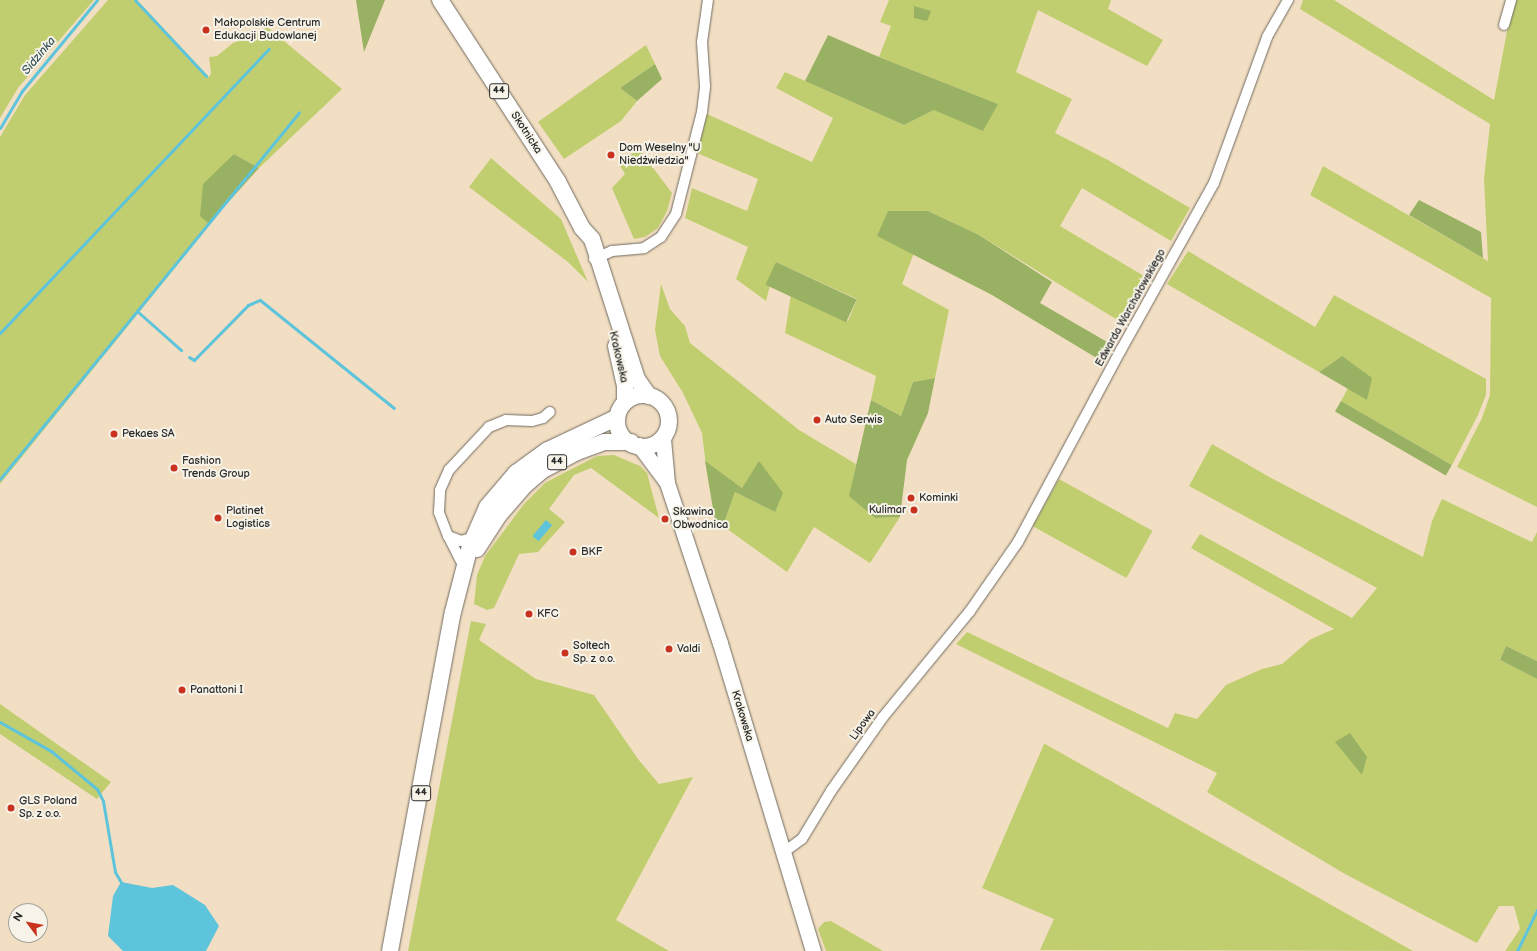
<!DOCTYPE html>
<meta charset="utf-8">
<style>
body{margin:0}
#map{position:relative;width:1537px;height:951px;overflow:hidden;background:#f2dfc3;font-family:"Balsamiq Sans",sans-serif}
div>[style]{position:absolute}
.green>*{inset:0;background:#c1ce70;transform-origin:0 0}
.forest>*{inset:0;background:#98b162;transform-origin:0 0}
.water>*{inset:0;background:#5ec4db;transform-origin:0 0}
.stream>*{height:3px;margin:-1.5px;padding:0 1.5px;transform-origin:1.5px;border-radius:1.5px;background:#5ec4db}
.roads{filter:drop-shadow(0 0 1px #716a60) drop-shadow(0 0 1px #716a60)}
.street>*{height:10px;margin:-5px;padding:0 5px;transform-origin:5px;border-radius:5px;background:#fff}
.secondary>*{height:15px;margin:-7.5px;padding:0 7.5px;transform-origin:7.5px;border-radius:7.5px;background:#fff}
.primary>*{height:16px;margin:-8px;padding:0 8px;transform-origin:8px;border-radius:8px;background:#fff}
.primary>.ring{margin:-8px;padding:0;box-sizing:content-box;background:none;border:16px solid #fff;border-radius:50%}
.dots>*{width:11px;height:11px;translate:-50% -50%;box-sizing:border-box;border:2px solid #f7f3e8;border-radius:50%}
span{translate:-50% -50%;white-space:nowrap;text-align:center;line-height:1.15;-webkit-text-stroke:4px #f7f3e8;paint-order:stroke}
.shield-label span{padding:1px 3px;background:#f7f3e8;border:1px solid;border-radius:3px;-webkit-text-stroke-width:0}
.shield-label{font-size:10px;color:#2b2b2b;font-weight:700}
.poi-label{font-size:11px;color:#2b2b2b}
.left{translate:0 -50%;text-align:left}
.right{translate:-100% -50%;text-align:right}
.street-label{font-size:11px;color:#2b2b2b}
.water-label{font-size:12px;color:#3a5960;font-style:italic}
.north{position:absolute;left:8px;top:903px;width:40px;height:40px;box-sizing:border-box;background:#f7f3e8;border:1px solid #a5a39c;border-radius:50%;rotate:302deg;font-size:11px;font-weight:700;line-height:16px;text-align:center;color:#2b2b2b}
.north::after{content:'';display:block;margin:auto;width:14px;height:18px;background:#c8321e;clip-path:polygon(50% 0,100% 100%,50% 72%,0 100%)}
</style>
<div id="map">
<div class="green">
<i style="clip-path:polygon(0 0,94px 0,18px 88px,0 118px)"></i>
<i style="clip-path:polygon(108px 0,137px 0,209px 77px,211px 73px,209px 57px,217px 56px,233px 43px,253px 36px,267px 27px,342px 89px,259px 168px,234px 154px,201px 216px,209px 224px,200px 237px,0 484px,0 137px,25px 95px)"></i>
<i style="clip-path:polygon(889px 0,1111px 0,1108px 9px,1163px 40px,1147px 66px,1038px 10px,1016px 72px,1072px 99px,1055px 133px,1108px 160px,1190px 208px,1171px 241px,1082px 188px,1060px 226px,1149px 279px,1124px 324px,979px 235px,928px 211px,877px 236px,914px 253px,902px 284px,949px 310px,935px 378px,913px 382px,901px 416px,871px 400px,876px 376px,785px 333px,791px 294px,848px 321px,857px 299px,776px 262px,766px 301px,736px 279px,748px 247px,685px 218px,692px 188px,747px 211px,758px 179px,697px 153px,707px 114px,812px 162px,833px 118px,776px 88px,785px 72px,904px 125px,934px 110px,998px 104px,879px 57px,891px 26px,880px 22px)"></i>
<i style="clip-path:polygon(1303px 0,1334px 0,1494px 100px,1513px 0,1537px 0,1537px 507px,1457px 467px,1482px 418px,1490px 395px,1491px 298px,1310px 195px,1323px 166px,1488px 261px,1484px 179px,1490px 124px,1300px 9px)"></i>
<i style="clip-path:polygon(646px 45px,655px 64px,620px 88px,637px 101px,621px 121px,564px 159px,538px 122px)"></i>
<i style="clip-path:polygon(639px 149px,672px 193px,667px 211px,658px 228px,645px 237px,634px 239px,612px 188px,625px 174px,618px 163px)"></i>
<i style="clip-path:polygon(491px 158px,561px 219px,588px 282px,568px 262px,469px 187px)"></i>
<i style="clip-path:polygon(1188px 251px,1315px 327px,1334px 295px,1486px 379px,1486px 395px,1478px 415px,1452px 465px,1341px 401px,1348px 388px,1367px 399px,1342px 356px,1319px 372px,1167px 284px)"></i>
<i style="clip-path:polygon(661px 284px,670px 309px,685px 326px,690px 343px,799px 430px,856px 464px,850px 496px,875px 518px,900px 517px,870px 563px,814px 527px,787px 572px,723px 526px,735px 492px,775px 512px,759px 462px,742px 488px,705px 462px,706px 466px,702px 433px,683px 393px,660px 356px,655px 330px)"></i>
<i style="clip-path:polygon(1212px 444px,1273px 479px,1423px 557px,1432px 521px,1442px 499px,1532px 542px,1537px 532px,1537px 661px,1506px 646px,1500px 660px,1537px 679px,1537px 951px,1505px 951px,1520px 929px,1514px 906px,1499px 906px,1477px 943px,1345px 874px,1207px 792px,1217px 773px,956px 644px,967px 632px,1168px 728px,1175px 713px,1197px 719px,1226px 685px,1262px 669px,1282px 664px,1311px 639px,1334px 629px,1191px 548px,1200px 534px,1352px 618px,1377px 588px,1189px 486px)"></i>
<i style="clip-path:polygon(614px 455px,640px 466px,647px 473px,659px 518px,591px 468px,574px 475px,549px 509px,565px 522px,538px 552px,519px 554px,494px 608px,487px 610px,474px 604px,477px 575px,485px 556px,524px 504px,545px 483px,558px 476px,597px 456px)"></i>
<i style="left:1059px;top:479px;width:107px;height:54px;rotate:29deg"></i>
<i style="clip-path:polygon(471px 621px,486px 624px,479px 640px,536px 679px,594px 695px,638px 759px,659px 784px,693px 777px,616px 920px,669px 951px,408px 951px)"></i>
<i style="clip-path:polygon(0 704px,111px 782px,97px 799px,0 734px)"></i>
<i style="clip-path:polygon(1044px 744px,1045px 744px,1413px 951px,1040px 950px,1054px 919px,982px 888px)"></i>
<i style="clip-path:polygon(831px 921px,883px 951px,826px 951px,818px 929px,824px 922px)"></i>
</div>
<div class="forest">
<i style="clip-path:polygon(356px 0,385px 0,364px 52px)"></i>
<i style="clip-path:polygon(914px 6px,931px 11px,927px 21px,914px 18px)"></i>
<i style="clip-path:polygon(828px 35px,879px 57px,998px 104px,983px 131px,934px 110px,904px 125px,805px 81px)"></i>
<i style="clip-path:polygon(655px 64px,662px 79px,637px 101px,620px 88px)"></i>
<i style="clip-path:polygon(234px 154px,259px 168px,209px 224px,200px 216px,203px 184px)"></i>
<i style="clip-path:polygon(1419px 200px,1481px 232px,1483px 258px,1409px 215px)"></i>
<i style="clip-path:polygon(888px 211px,928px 211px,979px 235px,1052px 282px,1040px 303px,1114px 346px,1105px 363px,992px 295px,877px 236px)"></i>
<i style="left:776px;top:262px;width:89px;height:25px;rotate:25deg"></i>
<i style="clip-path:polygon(1342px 356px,1372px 378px,1367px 400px,1319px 372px)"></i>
<i style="clip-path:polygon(935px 378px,928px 413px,907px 460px,900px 517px,875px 518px,849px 496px,871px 400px,901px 416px,913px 382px)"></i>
<i style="left:1341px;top:401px;width:128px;height:12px;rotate:30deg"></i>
<i style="clip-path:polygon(705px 461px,742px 488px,759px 461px,783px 493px,775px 512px,735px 492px,723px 526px,715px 521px)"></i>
<i style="clip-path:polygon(1506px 646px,1537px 661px,1537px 679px,1500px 660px)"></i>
<i style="clip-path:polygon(1350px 733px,1367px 757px,1362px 775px,1335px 742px)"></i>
</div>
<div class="water">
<i style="left:546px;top:520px;width:8px;height:21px;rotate:40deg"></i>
<i style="clip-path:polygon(121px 882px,152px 888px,173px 885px,205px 905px,219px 926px,206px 951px,123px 951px,108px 936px,113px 896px)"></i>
</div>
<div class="stream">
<i style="left:135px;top:0;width:104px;rotate:46.9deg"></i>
<i style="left:0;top:128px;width:43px;rotate:-59.3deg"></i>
<i style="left:22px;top:91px;width:118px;rotate:-50.5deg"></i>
<i style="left:137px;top:311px;width:59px;rotate:41.6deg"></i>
<i style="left:0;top:333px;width:391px;rotate:-46.6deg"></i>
<i style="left:189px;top:357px;width:6px;rotate:31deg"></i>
<i style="left:194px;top:360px;width:77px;rotate:-45.5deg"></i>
<i style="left:248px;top:305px;width:13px;rotate:-23deg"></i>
<i style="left:260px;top:300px;width:172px;rotate:38.9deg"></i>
<i style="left:0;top:479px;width:473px;rotate:-50.8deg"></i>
<i style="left:0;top:722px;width:59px;rotate:29.6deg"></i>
<i style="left:51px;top:751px;width:60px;rotate:39.6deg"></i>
<i style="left:97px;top:789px;width:13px;rotate:63deg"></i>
<i style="left:103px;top:801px;width:72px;rotate:80.4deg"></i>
<i style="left:115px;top:872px;width:14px;rotate:60deg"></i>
<i style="left:1517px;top:951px;width:46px;rotate:-64deg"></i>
</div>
<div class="roads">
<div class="street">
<i style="left:1504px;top:25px;width:26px;rotate:-74deg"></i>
<i style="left:594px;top:259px;width:20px;rotate:-24deg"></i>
<i style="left:612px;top:251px;width:32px;rotate:-5deg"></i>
<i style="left:644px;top:248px;width:20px;rotate:-33deg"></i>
<i style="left:661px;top:237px;width:27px;rotate:-57deg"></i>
<i style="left:676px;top:214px;width:105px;rotate:-75.7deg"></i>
<i style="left:702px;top:112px;width:26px;rotate:-83deg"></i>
<i style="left:705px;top:86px;width:44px;rotate:-93.9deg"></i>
<i style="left:702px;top:42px;width:42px;rotate:-81.9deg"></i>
<i style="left:448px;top:536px;width:14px;rotate:21deg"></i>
<i style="left:461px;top:541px;width:14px;rotate:-17deg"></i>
<i style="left:465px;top:569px;width:37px;rotate:-117deg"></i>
<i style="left:448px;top:536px;width:26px;rotate:-111deg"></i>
<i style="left:439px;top:512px;width:22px;rotate:-87deg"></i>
<i style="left:440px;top:490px;width:22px;rotate:-66deg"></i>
<i style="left:449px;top:470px;width:59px;rotate:-47.1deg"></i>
<i style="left:489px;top:427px;width:18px;rotate:-22deg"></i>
<i style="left:506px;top:420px;width:26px;rotate:2deg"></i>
<i style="left:532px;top:421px;width:11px;rotate:-15deg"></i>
<i style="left:543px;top:418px;width:9px;rotate:-41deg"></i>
<i style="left:784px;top:852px;width:22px;rotate:-36deg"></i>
<i style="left:802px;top:839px;width:56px;rotate:-58.9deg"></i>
<i style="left:831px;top:791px;width:90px;rotate:-54.9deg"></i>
<i style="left:883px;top:717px;width:137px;rotate:-50.6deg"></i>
<i style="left:970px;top:611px;width:84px;rotate:-55.2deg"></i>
<i style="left:1018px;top:542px;width:218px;rotate:-61.8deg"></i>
<i style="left:1121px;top:350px;width:191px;rotate:-60.9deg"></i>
<i style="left:1214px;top:183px;width:155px;rotate:-70deg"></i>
<i style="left:1267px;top:37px;width:43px;rotate:-60.4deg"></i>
</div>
<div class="secondary">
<i style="left:663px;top:439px;width:44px;rotate:84.8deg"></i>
<i style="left:667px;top:483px;width:169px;rotate:71.7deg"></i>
<i style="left:720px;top:643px;width:322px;rotate:73.2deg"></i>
<i style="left:639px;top:445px;width:44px;rotate:53.4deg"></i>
</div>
<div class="primary">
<i style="left:440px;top:0;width:217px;rotate:57deg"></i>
<i style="left:558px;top:182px;width:52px;rotate:62.4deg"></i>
<i style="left:582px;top:228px;width:15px;rotate:48deg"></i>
<i style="left:592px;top:239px;width:147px;rotate:72.2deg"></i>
<i style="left:637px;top:379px;width:21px;rotate:55deg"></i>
<i style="left:616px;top:346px;width:41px;rotate:77.3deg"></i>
<i style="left:625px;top:386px;width:15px;rotate:90deg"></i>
<i class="ring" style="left:617px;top:395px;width:36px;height:36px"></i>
<i style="left:477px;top:549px;width:40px;rotate:-57.1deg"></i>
<i style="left:499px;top:515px;width:40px;rotate:-49deg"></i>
<i style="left:525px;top:485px;width:23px;rotate:-40deg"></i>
<i style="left:543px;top:470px;width:38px;rotate:-28deg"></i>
<i style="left:577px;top:452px;width:29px;rotate:-20deg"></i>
<i style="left:604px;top:442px;width:27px"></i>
<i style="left:390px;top:951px;width:345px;rotate:-79.5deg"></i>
<i style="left:453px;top:612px;width:68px;rotate:-75.6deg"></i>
<i style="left:470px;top:546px;width:43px;rotate:-66.4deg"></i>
<i style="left:487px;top:507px;width:45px;rotate:-49.5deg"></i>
<i style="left:516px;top:473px;width:39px;rotate:-36deg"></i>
<i style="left:548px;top:450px;width:75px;rotate:-25.2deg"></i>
</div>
</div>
<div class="dots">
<i style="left:206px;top:30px;background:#c8321e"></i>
<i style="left:611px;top:155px;background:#c8321e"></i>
<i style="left:817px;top:420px;background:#c8321e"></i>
<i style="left:114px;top:434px;background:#c8321e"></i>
<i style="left:174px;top:468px;background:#c8321e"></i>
<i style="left:911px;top:498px;background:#c8321e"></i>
<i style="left:914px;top:510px;background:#c8321e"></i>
<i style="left:218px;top:518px;background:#c8321e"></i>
<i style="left:665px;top:519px;background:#c8321e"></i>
<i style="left:573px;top:552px;background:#c8321e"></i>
<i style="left:529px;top:614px;background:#c8321e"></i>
<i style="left:669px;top:649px;background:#c8321e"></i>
<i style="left:565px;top:653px;background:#c8321e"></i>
<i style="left:182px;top:690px;background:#c8321e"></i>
<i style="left:11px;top:808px;background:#c8321e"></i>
</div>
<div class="shield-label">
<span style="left:499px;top:91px">44</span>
<span style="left:557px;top:462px">44</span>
<span style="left:421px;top:793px">44</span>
</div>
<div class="poi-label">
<span class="left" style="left:214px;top:30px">Małopolskie Centrum<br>Edukacji Budowlanej</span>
<span class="left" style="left:619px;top:155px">Dom Weselny "U<br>Niedźwiedzia"</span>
<span class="left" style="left:825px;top:420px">Auto Serwis</span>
<span class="left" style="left:122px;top:434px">Pekaes SA</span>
<span class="left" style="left:182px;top:468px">Fashion<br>Trends Group</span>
<span class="left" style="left:919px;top:498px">Kominki</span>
<span class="right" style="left:906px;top:510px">Kulimar</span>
<span class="left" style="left:226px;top:518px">Platinet<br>Logistics</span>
<span class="left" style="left:673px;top:519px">Skawina<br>Obwodnica</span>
<span class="left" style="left:581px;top:552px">BKF</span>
<span class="left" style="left:537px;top:614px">KFC</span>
<span class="left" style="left:573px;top:653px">Soltech<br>Sp. z o.o.</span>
<span class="left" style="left:677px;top:649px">Valdi</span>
<span class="left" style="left:190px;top:690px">Panattoni I</span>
<span class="left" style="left:19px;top:808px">GLS Poland<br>Sp. z o.o.</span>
</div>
<div class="street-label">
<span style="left:526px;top:133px;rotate:57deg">Skotnicka</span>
<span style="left:1131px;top:308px;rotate:-61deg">Edwarda Warchałowskiego</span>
<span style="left:618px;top:357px;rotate:77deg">Krakowska</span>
<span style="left:742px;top:716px;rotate:73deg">Krakowska</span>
<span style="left:863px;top:725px;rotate:-54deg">Lipowa</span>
</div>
<div class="water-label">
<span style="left:39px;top:56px;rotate:-50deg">Sidzinka</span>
</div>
<div class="north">N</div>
</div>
